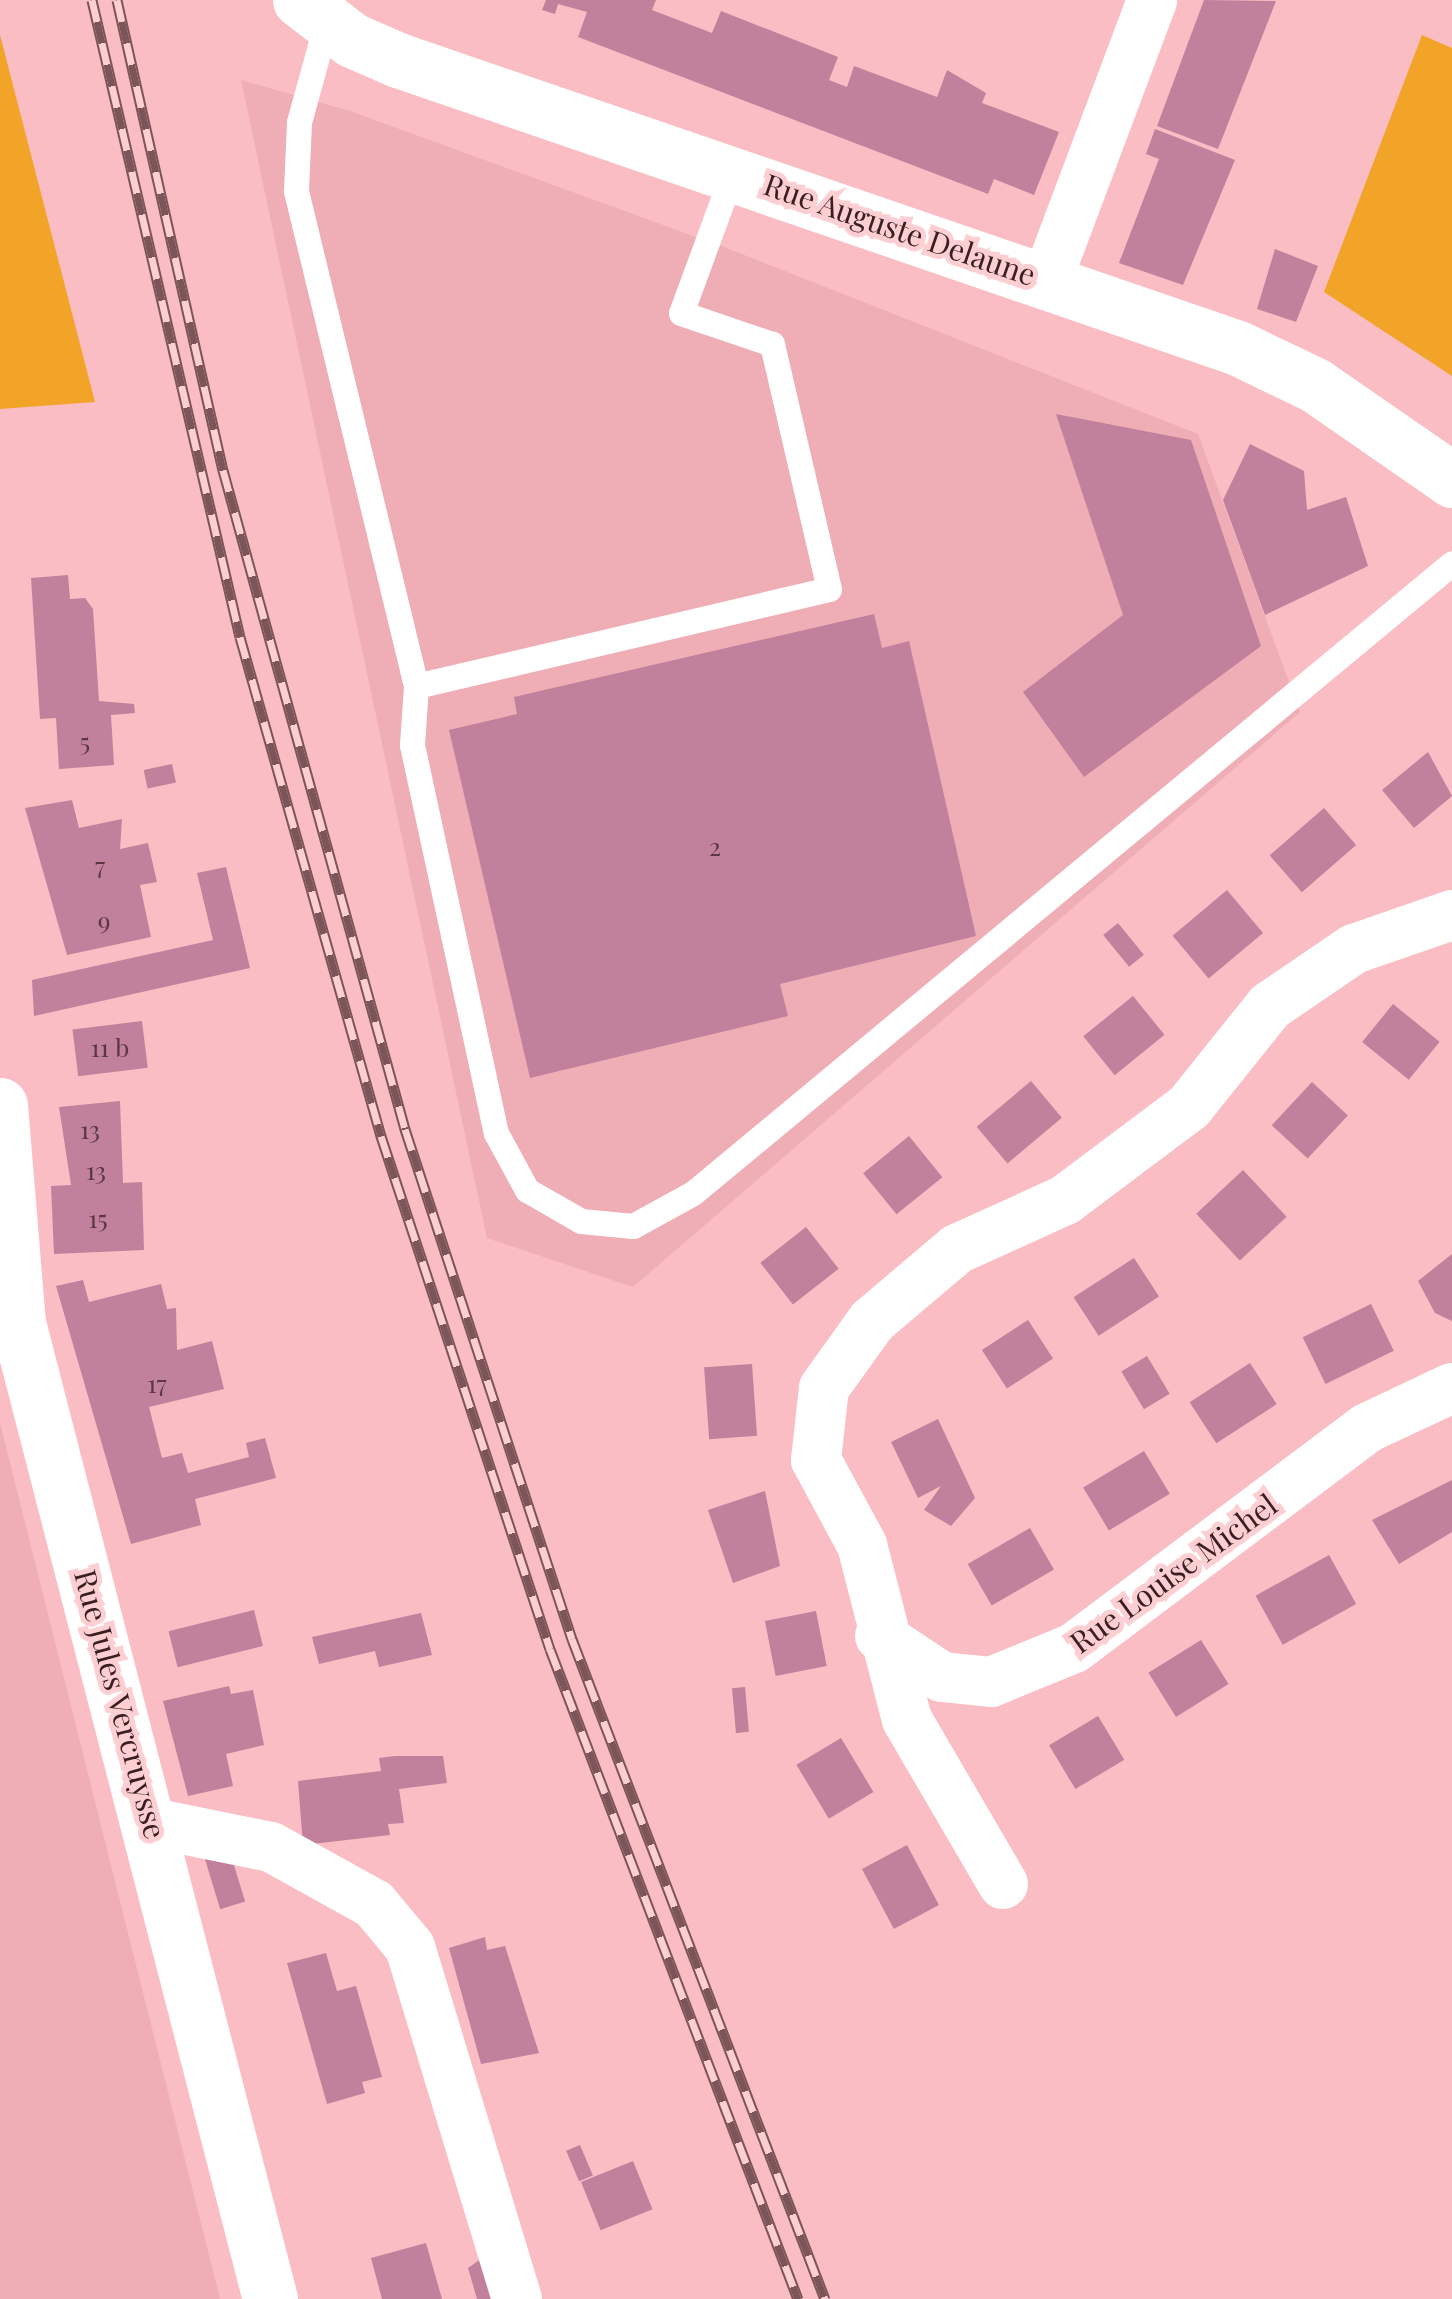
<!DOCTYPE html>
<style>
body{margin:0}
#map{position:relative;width:1452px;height:2299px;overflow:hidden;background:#fabdc3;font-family:"Playfair Display",serif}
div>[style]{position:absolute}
.built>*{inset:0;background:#efaeb5}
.green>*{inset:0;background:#f2a429}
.building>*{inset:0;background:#c1809c;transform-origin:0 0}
.lane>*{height:25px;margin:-12.5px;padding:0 12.5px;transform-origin:12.5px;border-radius:12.5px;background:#fff}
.street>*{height:50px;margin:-25px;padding:0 25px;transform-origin:25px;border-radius:25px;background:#fff}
.secondary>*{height:55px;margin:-27.5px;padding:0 27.5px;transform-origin:27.5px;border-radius:27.5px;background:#fff}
.rail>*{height:11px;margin-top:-5.5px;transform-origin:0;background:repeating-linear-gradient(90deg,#fdcfd3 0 22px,#7c5559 0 44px);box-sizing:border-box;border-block:2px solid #7c5559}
span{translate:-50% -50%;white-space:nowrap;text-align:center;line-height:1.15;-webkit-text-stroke:10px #fdcfd3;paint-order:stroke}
.number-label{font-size:25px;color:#5c3740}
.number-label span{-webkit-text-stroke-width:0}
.street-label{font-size:30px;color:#3a1f22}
</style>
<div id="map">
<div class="built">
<i style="clip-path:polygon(241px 80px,350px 111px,729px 249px,1198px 434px,1300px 712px,633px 1287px,487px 1238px)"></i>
<i style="clip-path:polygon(0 1423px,220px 2299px,0 2299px)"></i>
</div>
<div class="green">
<i style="clip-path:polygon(0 35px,95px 402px,0 409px)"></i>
<i style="clip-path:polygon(1422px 35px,1452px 48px,1452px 376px,1324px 292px)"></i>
</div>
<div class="building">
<i style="clip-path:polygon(546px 0,656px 0,652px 10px,712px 33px,721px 11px,838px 57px,829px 80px,847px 87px,854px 66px,937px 97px,947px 70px,986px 93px,982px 103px,1059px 132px,1034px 195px,994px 179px,988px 194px,578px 37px,587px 12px,558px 4px,555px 14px,542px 10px)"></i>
<i style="clip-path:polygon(1204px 0,1276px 1px,1218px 149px,1157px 126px)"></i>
<i style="clip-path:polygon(1155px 129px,1235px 160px,1183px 285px,1119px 263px,1159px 159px,1146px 154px)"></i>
<i style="clip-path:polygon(1275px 249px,1318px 266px,1296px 322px,1257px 309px)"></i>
<i style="clip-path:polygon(1056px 414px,1191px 440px,1261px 646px,1084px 777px,1023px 692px,1123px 615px)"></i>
<i style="clip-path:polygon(1250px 444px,1304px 471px,1307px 510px,1346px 497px,1368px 566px,1265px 615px,1223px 500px)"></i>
<i style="clip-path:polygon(68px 575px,70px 599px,85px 598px,93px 609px,99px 701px,134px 704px,135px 713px,111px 715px,114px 765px,59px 769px,56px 718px,40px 719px,31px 578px)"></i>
<i style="clip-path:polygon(874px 614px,882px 648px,909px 641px,976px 936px,780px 984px,788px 1016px,530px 1078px,449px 730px,517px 714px,514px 697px)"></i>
<i style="clip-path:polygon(1428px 752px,1452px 796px,1414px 828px,1382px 790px)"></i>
<i style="left:172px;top:764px;width:19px;height:29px;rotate:78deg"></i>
<i style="clip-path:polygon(72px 800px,79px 828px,122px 819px,120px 849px,148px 843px,157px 882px,140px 885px,151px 937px,67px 955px,25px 808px)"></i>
<i style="left:1324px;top:808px;width:49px;height:72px;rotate:49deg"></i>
<i style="clip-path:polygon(226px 867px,250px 968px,34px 1016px,32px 980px,213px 940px,197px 873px)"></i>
<i style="left:1227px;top:890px;width:56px;height:71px;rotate:50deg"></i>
<i style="left:1118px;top:923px;width:41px;height:19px;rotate:51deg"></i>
<i style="left:1133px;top:996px;width:50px;height:64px;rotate:51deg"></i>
<i style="left:1393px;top:1004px;width:60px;height:49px;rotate:39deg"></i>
<i style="left:142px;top:1021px;width:47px;height:70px;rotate:83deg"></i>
<i style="left:1031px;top:1081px;width:48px;height:71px;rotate:50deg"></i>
<i style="left:1312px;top:1082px;width:49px;height:59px;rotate:43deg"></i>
<i style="clip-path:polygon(120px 1101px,123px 1183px,142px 1182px,144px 1250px,54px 1254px,51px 1186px,71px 1185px,59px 1107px)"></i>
<i style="left:909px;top:1136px;width:53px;height:59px;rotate:51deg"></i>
<i style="left:1243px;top:1170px;width:64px;height:64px;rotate:47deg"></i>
<i style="left:806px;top:1227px;width:53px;height:58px;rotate:52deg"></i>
<i style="clip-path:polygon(1452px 1254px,1452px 1321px,1435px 1313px,1418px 1281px)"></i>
<i style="left:1134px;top:1258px;width:46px;height:72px;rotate:57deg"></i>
<i style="clip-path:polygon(83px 1280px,89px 1302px,161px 1284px,167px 1309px,176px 1308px,177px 1350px,212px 1341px,224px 1389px,149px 1407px,162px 1458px,182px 1453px,188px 1473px,249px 1457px,246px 1443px,265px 1438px,276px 1478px,195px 1499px,201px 1525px,131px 1544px,56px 1286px)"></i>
<i style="left:1371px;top:1304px;width:52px;height:76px;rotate:64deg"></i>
<i style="left:1028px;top:1320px;width:46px;height:55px;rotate:57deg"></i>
<i style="left:1147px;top:1356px;width:44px;height:30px;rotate:59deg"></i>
<i style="left:1250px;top:1363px;width:49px;height:72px;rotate:57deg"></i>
<i style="left:752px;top:1364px;width:72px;height:48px;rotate:86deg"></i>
<i style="clip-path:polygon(938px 1419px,975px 1498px,951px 1526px,924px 1510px,941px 1486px,918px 1498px,891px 1442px)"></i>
<i style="left:1144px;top:1451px;width:50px;height:71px;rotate:59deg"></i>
<i style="clip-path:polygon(1452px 1480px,1452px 1532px,1399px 1564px,1372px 1520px)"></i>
<i style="clip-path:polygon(765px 1491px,780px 1566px,733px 1583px,708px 1510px)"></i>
<i style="left:1030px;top:1528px;width:48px;height:72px;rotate:60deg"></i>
<i style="left:1329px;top:1555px;width:56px;height:84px;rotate:61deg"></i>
<i style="left:254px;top:1610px;width:37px;height:88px;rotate:76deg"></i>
<i style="left:816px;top:1611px;width:56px;height:52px;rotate:79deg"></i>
<i style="clip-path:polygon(421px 1613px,432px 1655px,379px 1667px,375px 1651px,319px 1664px,312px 1637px)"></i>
<i style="left:1201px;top:1640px;width:52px;height:62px;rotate:58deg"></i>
<i style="clip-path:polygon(229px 1686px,231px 1694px,253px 1690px,264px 1745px,226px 1754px,233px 1786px,188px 1796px,163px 1701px)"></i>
<i style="left:745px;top:1687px;width:45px;height:13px;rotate:85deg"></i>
<i style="left:1098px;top:1716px;width:51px;height:57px;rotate:59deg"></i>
<i style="left:841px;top:1738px;width:63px;height:52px;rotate:59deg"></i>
<i style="clip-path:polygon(395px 1756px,443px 1756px,447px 1783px,399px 1789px,404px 1823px,388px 1824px,390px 1835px,303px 1845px,298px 1781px,381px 1771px,379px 1758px)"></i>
<i style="left:907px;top:1845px;width:68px;height:51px;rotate:62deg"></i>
<i style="left:229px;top:1849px;width:55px;height:26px;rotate:73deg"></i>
<i style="clip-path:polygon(485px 1937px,487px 1950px,505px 1946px,539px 2053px,481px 2064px,449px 1948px)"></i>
<i style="clip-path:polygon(326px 1953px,337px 1991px,356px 1986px,382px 2077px,362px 2082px,365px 2093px,327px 2104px,287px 1963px)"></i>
<i style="left:580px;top:2145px;width:33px;height:15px;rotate:67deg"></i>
<i style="left:633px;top:2161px;width:52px;height:56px;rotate:68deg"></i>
<i style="clip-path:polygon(426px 2243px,442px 2299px,382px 2299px,371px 2258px)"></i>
<i style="clip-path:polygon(488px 2254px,502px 2299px,477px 2299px,468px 2268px)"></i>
</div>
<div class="lane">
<i style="left:326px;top:24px;width:102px;rotate:105.4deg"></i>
<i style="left:299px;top:122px;width:69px;rotate:92.5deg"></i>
<i style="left:296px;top:191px;width:509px;rotate:76.37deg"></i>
<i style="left:416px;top:686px;width:424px;rotate:-13.2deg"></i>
<i style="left:829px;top:589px;width:252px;rotate:-103.1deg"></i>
<i style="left:772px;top:344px;width:96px;rotate:-161.2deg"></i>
<i style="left:681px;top:313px;width:150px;rotate:-69.8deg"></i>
<i style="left:416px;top:686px;width:59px;rotate:93.9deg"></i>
<i style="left:412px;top:745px;width:397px;rotate:77.8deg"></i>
<i style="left:496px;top:1133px;width:65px;rotate:61.5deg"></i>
<i style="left:527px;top:1190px;width:62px;rotate:29.9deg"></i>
<i style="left:581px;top:1221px;width:52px;rotate:5.5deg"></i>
<i style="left:633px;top:1226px;width:68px;rotate:-28.8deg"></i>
<i style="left:693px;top:1193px;width:986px;rotate:-39.69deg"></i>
</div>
<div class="street">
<i style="left:1047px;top:280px;width:299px;rotate:-69.4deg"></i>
<i style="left:880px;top:1636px;width:74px;rotate:33.5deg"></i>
<i style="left:942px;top:1677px;width:49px;rotate:5.8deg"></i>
<i style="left:991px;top:1682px;width:90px;rotate:-22.3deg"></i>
<i style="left:1074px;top:1648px;width:366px;rotate:-36.9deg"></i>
<i style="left:1367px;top:1428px;width:94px;rotate:-25.2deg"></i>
<i style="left:152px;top:1823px;width:121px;rotate:11.4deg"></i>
<i style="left:271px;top:1847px;width:118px;rotate:29deg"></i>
<i style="left:374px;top:1904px;width:56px;rotate:50.1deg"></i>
<i style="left:410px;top:1947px;width:368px;rotate:73.1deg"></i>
<i style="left:1003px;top:1884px;width:190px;rotate:-120.3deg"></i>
<i style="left:907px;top:1720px;width:181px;rotate:-104.4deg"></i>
<i style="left:862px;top:1545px;width:97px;rotate:-118.4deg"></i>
<i style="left:816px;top:1460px;width:72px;rotate:-83.7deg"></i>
<i style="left:824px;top:1388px;width:82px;rotate:-54.4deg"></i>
<i style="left:872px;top:1321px;width:111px;rotate:-40.3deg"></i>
<i style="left:957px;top:1249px;width:119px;rotate:-24.4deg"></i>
<i style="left:1065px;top:1200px;width:155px;rotate:-36.9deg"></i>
<i style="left:1189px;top:1107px;width:129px;rotate:-51.3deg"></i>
<i style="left:1270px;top:1006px;width:102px;rotate:-34.2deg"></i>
<i style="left:1354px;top:949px;width:104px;rotate:-19.1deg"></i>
</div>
<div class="secondary">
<i style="left:300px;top:0;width:66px;rotate:37.6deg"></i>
<i style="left:352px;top:40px;width:50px;rotate:23.5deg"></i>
<i style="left:398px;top:60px;width:888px;rotate:18.92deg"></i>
<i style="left:1238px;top:348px;width:85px;rotate:25.7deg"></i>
<i style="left:1315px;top:385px;width:167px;rotate:34.7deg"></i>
<i style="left:0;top:1105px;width:219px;rotate:85.3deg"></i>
<i style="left:18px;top:1323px;width:1008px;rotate:75.52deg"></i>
</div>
<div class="rail">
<i style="left:92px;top:0;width:654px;rotate:76.92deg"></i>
<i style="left:240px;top:637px;width:519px;rotate:74.22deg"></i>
<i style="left:381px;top:1136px;width:540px;rotate:71.77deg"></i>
<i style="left:550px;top:1649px;width:696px;rotate:69.12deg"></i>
<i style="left:117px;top:0;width:482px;rotate:77.3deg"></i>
<i style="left:223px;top:470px;width:684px;rotate:74.56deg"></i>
<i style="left:405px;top:1129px;width:537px;rotate:71.87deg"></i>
<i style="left:572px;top:1639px;width:707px;rotate:69.03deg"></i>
</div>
<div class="number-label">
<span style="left:85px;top:741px">5</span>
<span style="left:715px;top:846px">2</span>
<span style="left:100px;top:865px">7</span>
<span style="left:104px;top:920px">9</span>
<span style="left:110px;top:1047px">11 b</span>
<span style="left:90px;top:1129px">13</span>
<span style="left:96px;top:1170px">13</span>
<span style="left:98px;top:1218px">15</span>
<span style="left:157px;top:1383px">17</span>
</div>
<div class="street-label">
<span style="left:900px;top:229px;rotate:19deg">Rue Auguste Delaune</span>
<span style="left:1173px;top:1573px;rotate:-36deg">Rue Louise Michel</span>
<span style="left:121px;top:1704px;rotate:75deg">Rue Jules Vercruysse</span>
</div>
</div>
